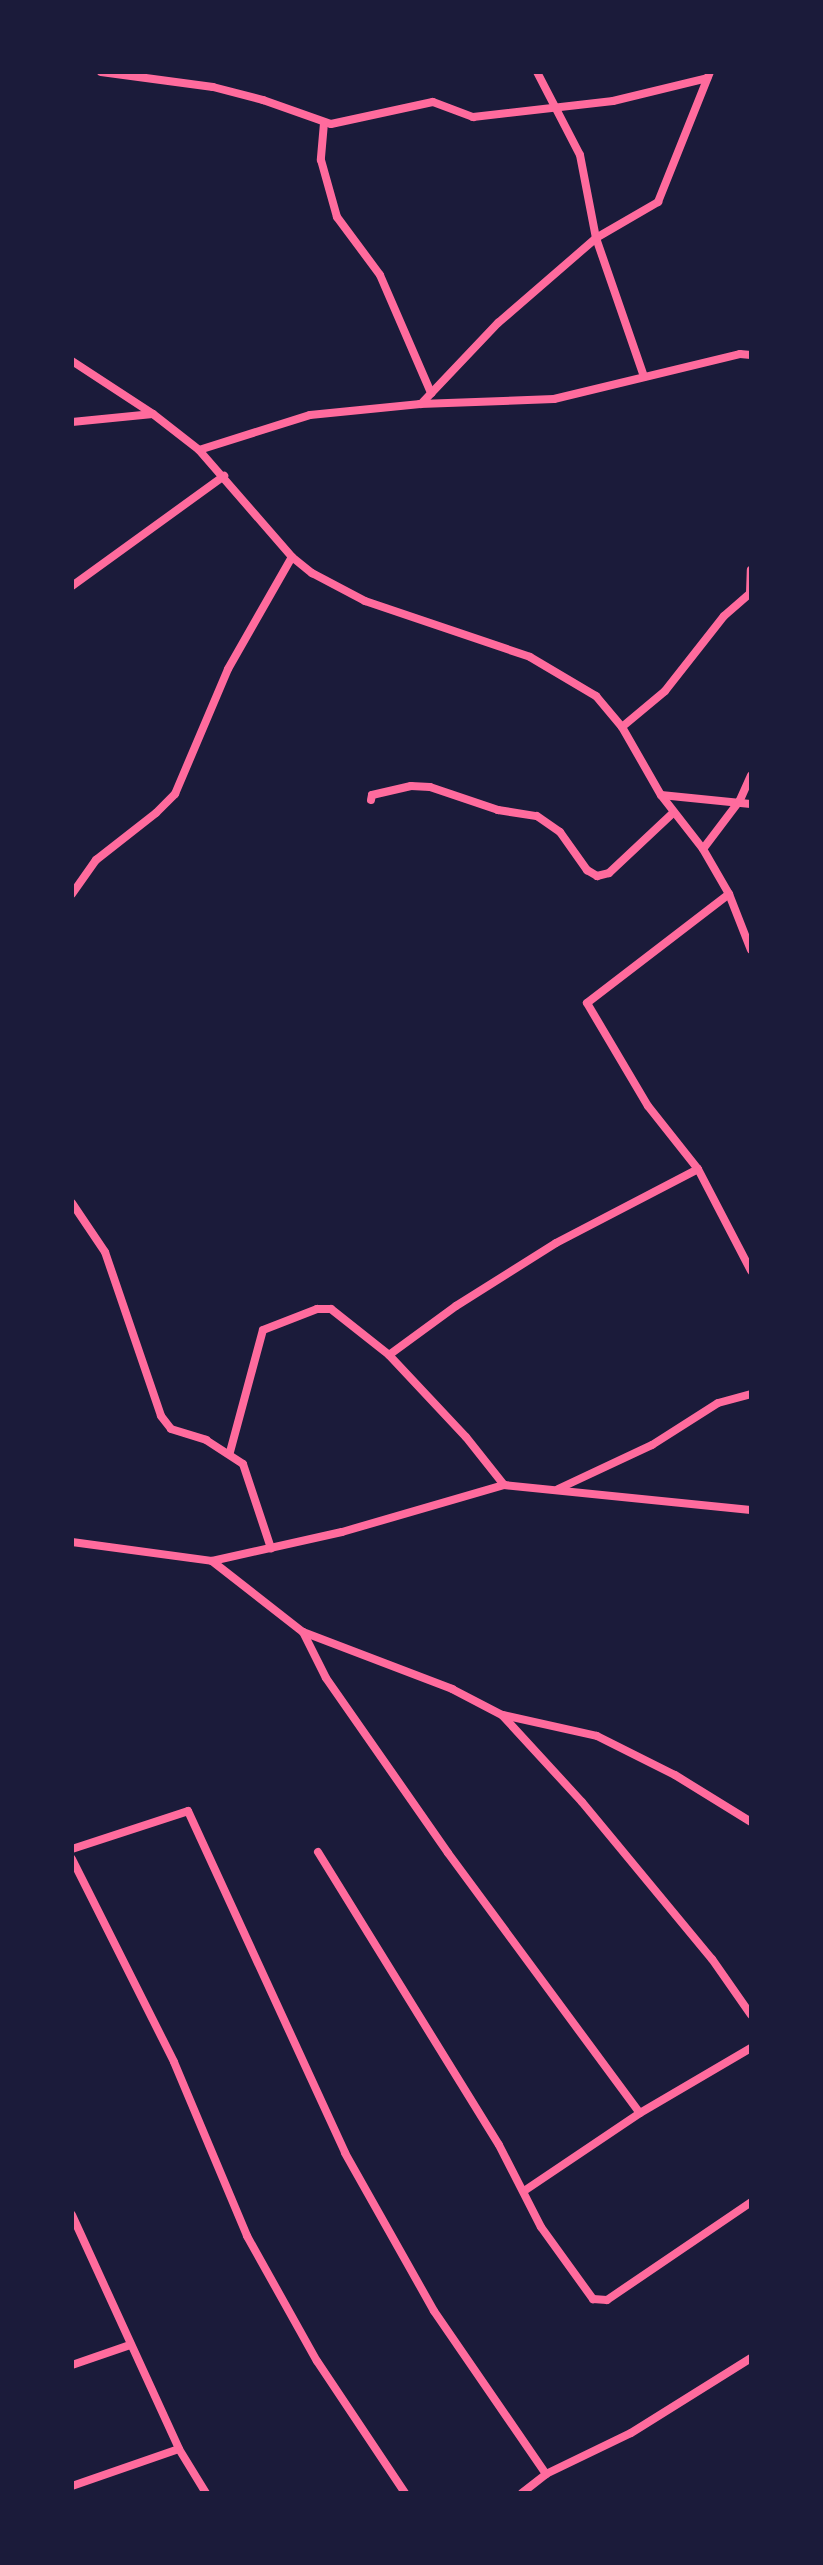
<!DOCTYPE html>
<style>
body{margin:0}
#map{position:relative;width:823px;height:2565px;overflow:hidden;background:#1b1b3a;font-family:Lato,sans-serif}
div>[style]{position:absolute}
.minor>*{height:8px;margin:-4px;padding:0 4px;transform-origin:4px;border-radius:4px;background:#ff6b9d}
span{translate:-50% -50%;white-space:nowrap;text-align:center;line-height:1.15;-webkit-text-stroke:8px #1b1b3a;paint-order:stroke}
.frame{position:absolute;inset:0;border:74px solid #1b1b3a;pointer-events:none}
</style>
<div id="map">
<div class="minor">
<i style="left:101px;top:72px;width:113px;rotate:7.6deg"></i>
<i style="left:213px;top:87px;width:52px;rotate:14.6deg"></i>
<i style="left:263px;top:100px;width:72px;rotate:19.4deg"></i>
<i style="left:331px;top:124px;width:104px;rotate:-12.2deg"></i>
<i style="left:433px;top:102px;width:43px;rotate:20.6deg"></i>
<i style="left:473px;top:117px;width:141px;rotate:-6.5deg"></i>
<i style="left:613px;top:101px;width:97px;rotate:-13.7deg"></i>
<i style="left:537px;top:72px;width:93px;rotate:62.6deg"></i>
<i style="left:580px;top:155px;width:85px;rotate:79.1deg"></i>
<i style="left:596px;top:238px;width:147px;rotate:70.9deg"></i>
<i style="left:324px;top:123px;width:37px;rotate:95deg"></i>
<i style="left:321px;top:160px;width:59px;rotate:74.3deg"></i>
<i style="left:337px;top:217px;width:72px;rotate:53.4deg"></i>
<i style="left:380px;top:275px;width:129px;rotate:66.6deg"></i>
<i style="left:72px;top:361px;width:97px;rotate:33.2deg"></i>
<i style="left:153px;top:414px;width:58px;rotate:38deg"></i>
<i style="left:199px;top:450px;width:142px;rotate:49deg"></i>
<i style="left:292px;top:557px;width:26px;rotate:39deg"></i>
<i style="left:312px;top:573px;width:60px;rotate:27.8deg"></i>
<i style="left:365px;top:601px;width:174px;rotate:18.7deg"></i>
<i style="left:530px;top:657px;width:77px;rotate:30.6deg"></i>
<i style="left:596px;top:696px;width:40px;rotate:50deg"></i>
<i style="left:622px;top:727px;width:78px;rotate:60.2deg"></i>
<i style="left:661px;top:795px;width:68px;rotate:52.1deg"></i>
<i style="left:703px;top:849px;width:52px;rotate:60deg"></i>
<i style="left:729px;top:894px;width:60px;rotate:68.6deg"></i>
<i style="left:421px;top:404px;width:112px;rotate:-46.5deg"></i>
<i style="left:498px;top:323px;width:130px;rotate:-40.9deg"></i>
<i style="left:596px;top:238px;width:72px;rotate:-30.1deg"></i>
<i style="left:658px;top:202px;width:140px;rotate:-68.2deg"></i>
<i style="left:72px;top:422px;width:81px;rotate:-5.6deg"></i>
<i style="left:199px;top:450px;width:116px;rotate:-17.5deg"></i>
<i style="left:310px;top:415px;width:111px;rotate:-5.7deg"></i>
<i style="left:420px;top:404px;width:134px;rotate:-2.1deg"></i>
<i style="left:554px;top:399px;width:191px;rotate:-13.6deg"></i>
<i style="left:740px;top:354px;width:11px;rotate:5deg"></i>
<i style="left:72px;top:586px;width:188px;rotate:-35.9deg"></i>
<i style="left:622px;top:727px;width:56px;rotate:-39.9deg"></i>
<i style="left:665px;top:691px;width:95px;rotate:-51.8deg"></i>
<i style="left:724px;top:616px;width:35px;rotate:-41deg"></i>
<i style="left:750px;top:593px;width:23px;rotate:-88deg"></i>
<i style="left:661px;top:795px;width:90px;rotate:5.7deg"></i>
<i style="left:371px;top:800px;width:5px;rotate:-79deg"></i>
<i style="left:372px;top:795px;width:40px;rotate:-13deg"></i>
<i style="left:411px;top:786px;width:19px;rotate:3deg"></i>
<i style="left:430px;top:787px;width:72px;rotate:18.7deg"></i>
<i style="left:498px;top:810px;width:39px;rotate:9deg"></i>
<i style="left:537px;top:816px;width:28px;rotate:35deg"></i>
<i style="left:560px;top:832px;width:47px;rotate:54.6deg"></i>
<i style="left:587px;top:870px;width:12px;rotate:31deg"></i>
<i style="left:597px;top:876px;width:12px;rotate:-14deg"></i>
<i style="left:609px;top:873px;width:88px;rotate:-43.2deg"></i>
<i style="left:703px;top:849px;width:61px;rotate:-52.9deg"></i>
<i style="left:740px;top:800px;width:27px;rotate:-66deg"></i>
<i style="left:72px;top:894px;width:42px;rotate:-54.8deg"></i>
<i style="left:96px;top:860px;width:76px;rotate:-38.1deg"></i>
<i style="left:156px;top:813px;width:27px;rotate:-45deg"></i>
<i style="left:175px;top:794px;width:136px;rotate:-67deg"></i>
<i style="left:228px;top:669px;width:129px;rotate:-60.3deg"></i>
<i style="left:729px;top:894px;width:179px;rotate:142.5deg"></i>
<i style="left:587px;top:1003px;width:120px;rotate:59.4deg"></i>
<i style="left:648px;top:1106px;width:80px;rotate:51.6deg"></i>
<i style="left:698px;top:1169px;width:115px;rotate:62.5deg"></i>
<i style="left:72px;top:1203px;width:59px;rotate:56deg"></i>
<i style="left:105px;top:1252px;width:173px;rotate:71.1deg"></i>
<i style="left:161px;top:1416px;width:16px;rotate:52deg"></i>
<i style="left:171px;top:1429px;width:37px;rotate:17deg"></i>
<i style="left:206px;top:1440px;width:44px;rotate:33deg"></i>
<i style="left:243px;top:1464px;width:89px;rotate:71.6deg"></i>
<i style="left:389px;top:1355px;width:83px;rotate:-36.2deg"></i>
<i style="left:456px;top:1306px;width:118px;rotate:-32.2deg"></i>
<i style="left:556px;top:1243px;width:160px;rotate:-27.5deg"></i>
<i style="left:230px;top:1452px;width:126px;rotate:-74.9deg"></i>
<i style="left:263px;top:1330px;width:58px;rotate:-21.3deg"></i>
<i style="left:317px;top:1309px;width:14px"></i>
<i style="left:331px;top:1309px;width:74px;rotate:38.4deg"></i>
<i style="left:389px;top:1355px;width:112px;rotate:46.8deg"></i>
<i style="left:466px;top:1437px;width:61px;rotate:51.6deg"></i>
<i style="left:558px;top:1489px;width:104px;rotate:-25.1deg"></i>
<i style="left:652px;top:1445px;width:78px;rotate:-32.5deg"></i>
<i style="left:718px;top:1403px;width:34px;rotate:-15deg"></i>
<i style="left:72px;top:1542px;width:141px;rotate:7.7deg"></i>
<i style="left:212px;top:1561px;width:115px;rotate:38deg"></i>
<i style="left:303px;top:1632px;width:160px;rotate:20.9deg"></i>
<i style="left:452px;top:1689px;width:56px;rotate:27.5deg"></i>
<i style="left:502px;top:1715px;width:118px;rotate:47.4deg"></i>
<i style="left:582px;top:1802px;width:204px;rotate:50.4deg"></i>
<i style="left:712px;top:1959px;width:68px;rotate:55.1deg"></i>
<i style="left:212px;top:1561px;width:133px;rotate:-12.6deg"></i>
<i style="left:342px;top:1532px;width:169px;rotate:-16.2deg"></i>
<i style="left:504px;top:1485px;width:248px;rotate:5.8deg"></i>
<i style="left:303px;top:1632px;width:51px;rotate:63.4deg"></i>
<i style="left:326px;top:1678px;width:213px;rotate:55.1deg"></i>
<i style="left:448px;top:1853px;width:323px;rotate:53.6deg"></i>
<i style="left:640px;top:2113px;width:129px;rotate:-30.4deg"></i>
<i style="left:503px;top:1715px;width:96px;rotate:12.6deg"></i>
<i style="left:597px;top:1736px;width:87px;rotate:26.6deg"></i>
<i style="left:675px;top:1775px;width:89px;rotate:31.7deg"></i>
<i style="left:72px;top:1849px;width:122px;rotate:-18.1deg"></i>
<i style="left:188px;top:1811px;width:376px;rotate:65.3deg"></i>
<i style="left:345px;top:2153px;width:181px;rotate:60.6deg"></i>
<i style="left:434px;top:2311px;width:198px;rotate:55.5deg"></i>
<i style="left:546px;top:2474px;width:94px;rotate:-25.8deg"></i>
<i style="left:631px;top:2433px;width:142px;rotate:-32deg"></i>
<i style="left:318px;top:1852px;width:344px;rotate:58.3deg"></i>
<i style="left:499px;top:2145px;width:92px;rotate:62.9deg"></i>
<i style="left:541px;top:2227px;width:89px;rotate:54.2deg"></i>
<i style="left:593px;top:2299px;width:14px;rotate:4deg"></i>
<i style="left:607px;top:2300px;width:174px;rotate:-34.2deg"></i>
<i style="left:72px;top:1859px;width:227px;rotate:63.3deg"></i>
<i style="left:174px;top:2062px;width:189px;rotate:67.2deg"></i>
<i style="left:247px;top:2236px;width:143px;rotate:60.8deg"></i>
<i style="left:317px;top:2361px;width:159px;rotate:56.3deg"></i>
<i style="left:524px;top:2191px;width:140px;rotate:-33.9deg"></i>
<i style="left:72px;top:2215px;width:257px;rotate:65.4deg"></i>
<i style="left:179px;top:2449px;width:52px;rotate:58.5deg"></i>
<i style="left:72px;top:2365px;width:61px;rotate:-19deg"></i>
<i style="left:72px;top:2486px;width:113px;rotate:-19.1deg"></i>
<i style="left:522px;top:2493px;width:31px;rotate:-38deg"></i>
</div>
<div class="frame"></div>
</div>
